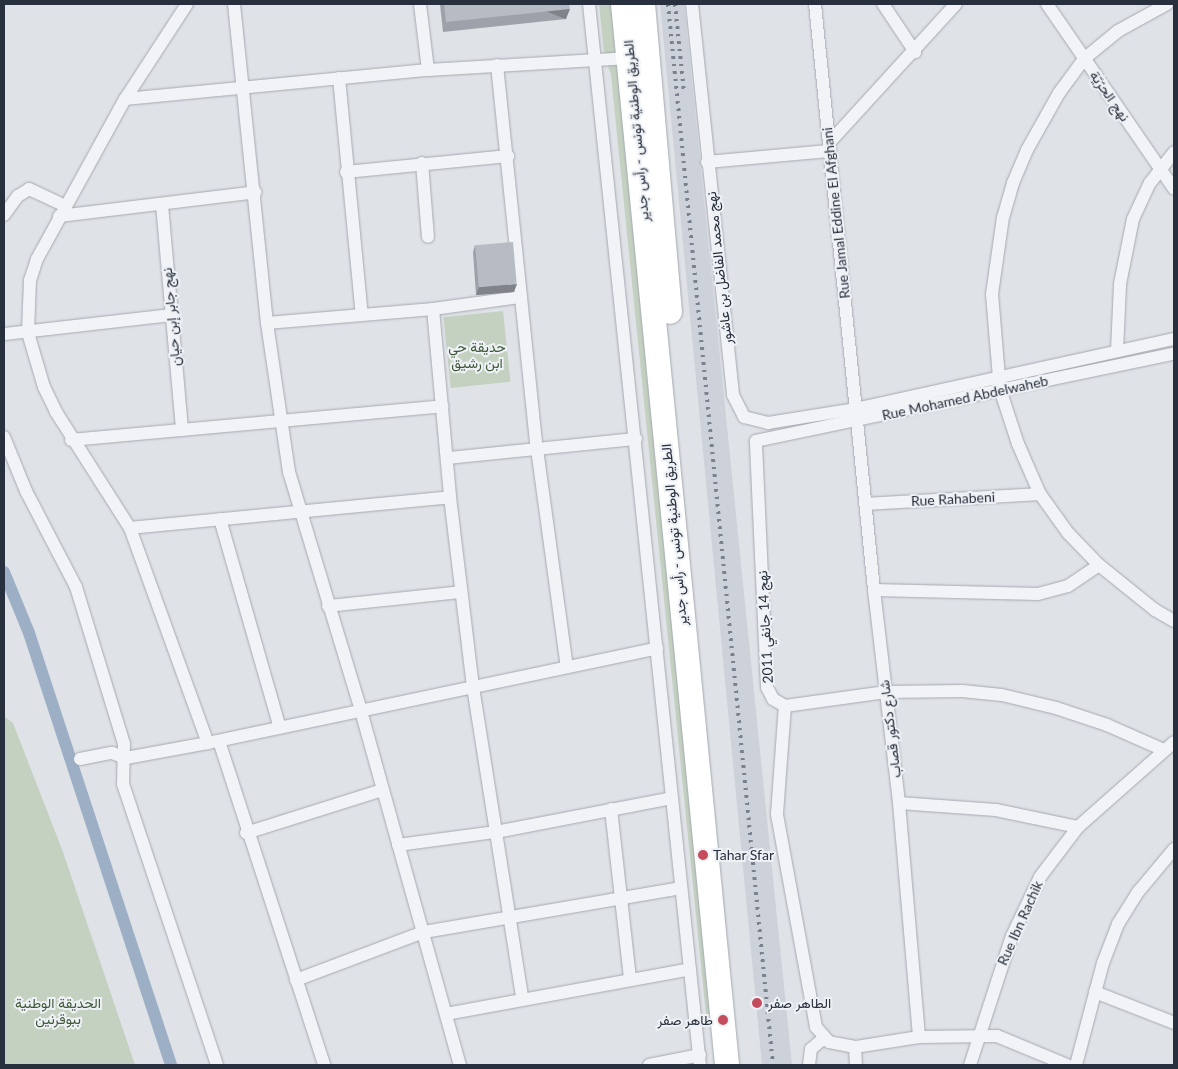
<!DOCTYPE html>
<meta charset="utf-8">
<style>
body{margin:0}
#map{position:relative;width:1178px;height:1069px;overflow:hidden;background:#dfe2e7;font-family:Lato,Vazirmatn,sans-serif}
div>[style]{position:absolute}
.built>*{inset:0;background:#cdd1d9}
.green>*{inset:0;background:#c4d1c1;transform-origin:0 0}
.canal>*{height:12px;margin:-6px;padding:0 6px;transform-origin:6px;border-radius:6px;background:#9cafc5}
.roads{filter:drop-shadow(0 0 1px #a5a9b1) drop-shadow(0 0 1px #a5a9b1)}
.street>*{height:12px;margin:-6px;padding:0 6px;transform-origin:6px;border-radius:6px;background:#f1f3f6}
.highway>*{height:24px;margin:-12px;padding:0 12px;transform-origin:12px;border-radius:12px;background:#fff}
.rail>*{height:4px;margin-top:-2px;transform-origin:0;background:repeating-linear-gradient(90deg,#7a8290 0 2.5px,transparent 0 7.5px)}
.wall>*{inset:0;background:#9da1a9}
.shaded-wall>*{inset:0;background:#808389;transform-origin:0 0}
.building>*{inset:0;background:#b7bbc4;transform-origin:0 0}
.dots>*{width:14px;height:14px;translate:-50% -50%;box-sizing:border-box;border:2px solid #eef1f5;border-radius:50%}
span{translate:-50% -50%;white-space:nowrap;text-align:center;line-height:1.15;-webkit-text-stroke:4px #eef1f5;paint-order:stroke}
.street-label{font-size:14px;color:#29303d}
.park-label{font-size:14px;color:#3d5837}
.poi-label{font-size:14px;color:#29303d}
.left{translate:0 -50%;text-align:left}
.right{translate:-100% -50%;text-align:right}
.frame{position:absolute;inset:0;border:5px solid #29303d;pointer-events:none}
</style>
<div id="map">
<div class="built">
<i style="clip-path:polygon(660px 4px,684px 4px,792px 1065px,762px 1065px)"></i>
</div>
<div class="green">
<i style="clip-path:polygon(599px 4px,618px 4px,718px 1013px,706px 1015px,611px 75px,604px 53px)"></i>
<i style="left:503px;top:311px;width:71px;height:60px;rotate:84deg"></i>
<i style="clip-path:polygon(4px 716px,13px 723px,63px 852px,135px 1065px,4px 1065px)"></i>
</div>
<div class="canal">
<i style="left:4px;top:572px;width:66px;rotate:67.7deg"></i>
<i style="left:29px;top:633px;width:455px;rotate:71.8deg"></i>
</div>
<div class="roads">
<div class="street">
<i style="left:187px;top:4px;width:113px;rotate:123.1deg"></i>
<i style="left:125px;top:99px;width:183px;rotate:118.8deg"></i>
<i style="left:37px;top:259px;width:22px;rotate:108deg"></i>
<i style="left:30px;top:280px;width:53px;rotate:92.2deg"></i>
<i style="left:28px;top:333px;width:56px;rotate:73.5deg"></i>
<i style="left:44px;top:387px;width:28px;rotate:64deg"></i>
<i style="left:56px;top:412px;width:138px;rotate:57.5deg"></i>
<i style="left:130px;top:528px;width:229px;rotate:70.1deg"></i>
<i style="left:234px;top:4px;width:321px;rotate:84.1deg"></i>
<i style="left:267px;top:323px;width:151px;rotate:81.6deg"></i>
<i style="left:289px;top:472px;width:250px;rotate:73.2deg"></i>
<i style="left:361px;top:711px;width:368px;rotate:74.4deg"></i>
<i style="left:420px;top:4px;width:66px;rotate:83.1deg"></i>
<i style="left:589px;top:4px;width:1067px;rotate:84.03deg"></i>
<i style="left:692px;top:4px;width:393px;rotate:84deg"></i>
<i style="left:733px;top:395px;width:25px;rotate:63deg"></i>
<i style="left:744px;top:417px;width:25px;rotate:14deg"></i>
<i style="left:768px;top:423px;width:88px;rotate:-9.1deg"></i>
<i style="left:855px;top:409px;width:327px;rotate:-12.4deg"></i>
<i style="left:815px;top:4px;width:589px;rotate:84.25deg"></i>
<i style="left:874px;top:590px;width:214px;rotate:83.3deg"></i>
<i style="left:899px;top:803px;width:235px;rotate:85.1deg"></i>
<i style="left:883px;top:4px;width:58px;rotate:56.3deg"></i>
<i style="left:1047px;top:4px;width:224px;rotate:55.5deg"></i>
<i style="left:1167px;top:4px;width:56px;rotate:151.1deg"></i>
<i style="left:1118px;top:31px;width:44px;rotate:140.5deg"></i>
<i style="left:1084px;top:59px;width:42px;rotate:126.3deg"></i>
<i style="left:1059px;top:93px;width:65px;rotate:119.3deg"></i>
<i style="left:1027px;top:150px;width:36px;rotate:113deg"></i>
<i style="left:1013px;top:183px;width:35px;rotate:106deg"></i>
<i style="left:1003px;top:217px;width:78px;rotate:98.1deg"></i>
<i style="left:992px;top:294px;width:95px;rotate:85.2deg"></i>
<i style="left:1000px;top:389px;width:58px;rotate:71.9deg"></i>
<i style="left:1018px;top:444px;width:55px;rotate:66.3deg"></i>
<i style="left:1040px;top:494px;width:48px;rotate:54.3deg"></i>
<i style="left:1068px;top:533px;width:45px;rotate:45.9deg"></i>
<i style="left:1099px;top:565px;width:72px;rotate:38.8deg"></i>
<i style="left:1155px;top:610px;width:22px;rotate:30deg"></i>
<i style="left:497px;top:65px;width:386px;rotate:84.1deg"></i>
<i style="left:537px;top:449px;width:220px;rotate:82.2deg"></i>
<i style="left:339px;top:78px;width:238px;rotate:84.5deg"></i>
<i style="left:125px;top:99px;width:304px;rotate:-5.5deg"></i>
<i style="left:428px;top:70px;width:205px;rotate:-3.4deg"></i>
<i style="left:829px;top:143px;width:188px;rotate:-47.6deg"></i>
<i style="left:707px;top:162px;width:122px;rotate:-5.2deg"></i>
<i style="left:422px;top:163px;width:74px;rotate:85.4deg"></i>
<i style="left:346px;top:172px;width:163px;rotate:-5.6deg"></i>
<i style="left:162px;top:205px;width:226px;rotate:84.9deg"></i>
<i style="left:4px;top:215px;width:24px;rotate:-54deg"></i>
<i style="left:18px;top:196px;width:13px;rotate:-32deg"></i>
<i style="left:29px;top:189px;width:40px;rotate:25deg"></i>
<i style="left:59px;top:216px;width:198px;rotate:-6.9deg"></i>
<i style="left:433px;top:309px;width:189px;rotate:84.8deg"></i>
<i style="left:450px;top:497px;width:191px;rotate:83.1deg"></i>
<i style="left:473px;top:687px;width:315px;rotate:81deg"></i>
<i style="left:267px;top:323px;width:167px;rotate:-4.8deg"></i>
<i style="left:433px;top:309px;width:89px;rotate:-7.8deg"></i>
<i style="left:4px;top:334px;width:167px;rotate:-6.5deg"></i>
<i style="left:1117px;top:351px;width:67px;rotate:-87.4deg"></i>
<i style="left:1120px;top:284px;width:66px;rotate:-78.7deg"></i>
<i style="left:1133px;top:219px;width:40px;rotate:-65deg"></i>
<i style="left:1150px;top:183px;width:39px;rotate:-52deg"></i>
<i style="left:4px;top:437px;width:58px;rotate:67.8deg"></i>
<i style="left:26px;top:491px;width:108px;rotate:62.5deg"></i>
<i style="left:76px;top:587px;width:164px;rotate:73deg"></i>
<i style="left:124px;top:744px;width:40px;rotate:91.4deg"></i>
<i style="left:123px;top:784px;width:296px;rotate:71.5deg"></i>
<i style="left:71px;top:440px;width:373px;rotate:-5.2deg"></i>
<i style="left:448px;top:458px;width:189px;rotate:-5.8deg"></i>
<i style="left:866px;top:504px;width:174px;rotate:-3.3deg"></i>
<i style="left:220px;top:519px;width:217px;rotate:74deg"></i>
<i style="left:130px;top:528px;width:321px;rotate:-5.5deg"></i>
<i style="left:874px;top:590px;width:164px;rotate:1.4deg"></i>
<i style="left:1038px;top:594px;width:31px;rotate:-15deg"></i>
<i style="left:1068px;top:586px;width:37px;rotate:-34deg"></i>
<i style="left:328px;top:606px;width:134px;rotate:-6deg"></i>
<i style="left:785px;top:706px;width:102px;rotate:-7.9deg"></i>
<i style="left:886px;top:692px;width:76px;rotate:-0.8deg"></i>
<i style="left:962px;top:691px;width:40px;rotate:5.7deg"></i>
<i style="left:1002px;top:695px;width:56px;rotate:13.5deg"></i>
<i style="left:1056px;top:708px;width:54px;rotate:18.4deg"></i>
<i style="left:1107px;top:725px;width:62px;rotate:23.7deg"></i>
<i style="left:219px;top:741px;width:341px;rotate:72deg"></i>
<i style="left:80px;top:759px;width:33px;rotate:-11deg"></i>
<i style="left:112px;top:753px;width:15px;rotate:20deg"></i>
<i style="left:126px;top:758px;width:83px;rotate:-10.4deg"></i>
<i style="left:208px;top:743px;width:459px;rotate:-11.9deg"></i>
<i style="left:899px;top:803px;width:97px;rotate:4.1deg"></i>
<i style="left:996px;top:810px;width:84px;rotate:11.7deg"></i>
<i style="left:611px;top:809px;width:170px;rotate:83.6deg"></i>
<i style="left:246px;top:833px;width:143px;rotate:-17.5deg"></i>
<i style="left:398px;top:845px;width:99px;rotate:-7.6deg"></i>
<i style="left:496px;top:832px;width:179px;rotate:-10.9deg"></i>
<i style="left:296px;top:980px;width:137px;rotate:-20.6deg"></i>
<i style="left:424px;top:932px;width:261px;rotate:-9.7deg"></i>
<i style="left:1095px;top:992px;width:85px;rotate:21.4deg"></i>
<i style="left:446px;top:1014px;width:248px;rotate:-10.4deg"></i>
<i style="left:855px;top:1047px;width:18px;rotate:87deg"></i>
<i style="left:649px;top:1065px;width:52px;rotate:-11.1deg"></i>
<i style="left:809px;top:1065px;width:16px;rotate:-83deg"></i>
<i style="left:811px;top:1049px;width:17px;rotate:-40deg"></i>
<i style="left:970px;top:1065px;width:136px;rotate:-72deg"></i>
<i style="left:1012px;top:936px;width:65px;rotate:-64.6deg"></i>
<i style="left:1040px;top:877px;width:63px;rotate:-52.8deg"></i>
<i style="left:1078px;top:827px;width:128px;rotate:-41.5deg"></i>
<i style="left:1067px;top:1065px;width:76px;rotate:-157.5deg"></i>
<i style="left:997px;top:1036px;width:78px;rotate:179.3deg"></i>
<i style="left:919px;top:1037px;width:65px;rotate:171.1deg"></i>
<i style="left:855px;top:1047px;width:26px;rotate:-169deg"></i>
<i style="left:829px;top:1042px;width:20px;rotate:-131deg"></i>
<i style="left:816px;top:1027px;width:217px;rotate:-100.4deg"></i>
<i style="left:777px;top:814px;width:108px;rotate:-85.8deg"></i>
<i style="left:785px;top:706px;width:14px;rotate:-150deg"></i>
<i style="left:773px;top:699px;width:13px;rotate:-117deg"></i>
<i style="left:767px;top:687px;width:246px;rotate:-92.6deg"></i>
<i style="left:756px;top:441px;width:427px;rotate:-11.8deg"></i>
<i style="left:1076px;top:1065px;width:106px;rotate:-75.2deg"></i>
<i style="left:1103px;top:963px;width:42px;rotate:-69deg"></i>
<i style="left:1118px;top:924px;width:39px;rotate:-58deg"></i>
<i style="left:1139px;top:891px;width:55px;rotate:-50.2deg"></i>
</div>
<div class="highway">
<i style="left:623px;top:4px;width:1066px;rotate:84.4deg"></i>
<i style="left:643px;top:4px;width:309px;rotate:85deg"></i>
</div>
</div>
<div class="rail">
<i style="left:668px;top:4px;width:1066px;rotate:84.35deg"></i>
<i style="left:675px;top:4px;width:89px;rotate:84.2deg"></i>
</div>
<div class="wall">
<i style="clip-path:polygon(440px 4px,569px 4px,566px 19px,443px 32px)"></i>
<i style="clip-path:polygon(475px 245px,514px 292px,476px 295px,473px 252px)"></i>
</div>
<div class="shaded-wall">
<i style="left:570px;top:9px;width:11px;height:125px;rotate:112deg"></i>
<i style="clip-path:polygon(517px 284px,514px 292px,476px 295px,479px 287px)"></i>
</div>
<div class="building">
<i style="clip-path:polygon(444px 4px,569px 4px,570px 9px,446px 22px)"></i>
<i style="left:513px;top:242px;width:42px;height:38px;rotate:85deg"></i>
</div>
<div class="dots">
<i style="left:703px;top:855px;background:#c44c5c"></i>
<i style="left:757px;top:1003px;background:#c44c5c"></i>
<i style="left:723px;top:1020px;background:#c44c5c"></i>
</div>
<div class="street-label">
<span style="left:1110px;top:96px;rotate:55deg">نهج الحرّيّة</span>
<span style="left:636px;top:131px;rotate:-95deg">الطريق الوطنية تونس - رأس جدير</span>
<span style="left:836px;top:213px;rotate:-96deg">Rue Jamal Eddine El Afghani</span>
<span style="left:719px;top:268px;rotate:-96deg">نهج محمد الفاضل بن عاشور</span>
<span style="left:171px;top:317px;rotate:-95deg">نهج جابر إبن حيان</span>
<span style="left:965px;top:398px;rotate:-12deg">Rue Mohamed Abdelwaheb</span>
<span style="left:953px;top:499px;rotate:-3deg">Rue Rahabeni</span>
<span style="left:674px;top:535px;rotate:-95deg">الطريق الوطنية تونس - رأس جدير</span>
<span style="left:765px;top:627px;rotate:-93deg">نهج 14 جانفي 2011</span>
<span style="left:890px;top:729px;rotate:-97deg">شارع دكتور قصاب</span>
<span style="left:1020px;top:923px;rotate:-66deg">Rue Ibn Rachik</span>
</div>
<div class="park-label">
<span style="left:477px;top:355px">حديقة حي<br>ابن رشيق</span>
<span style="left:58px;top:1011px">الحديقة الوطنية<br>ببوقرنين</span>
</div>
<div class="poi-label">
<span class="left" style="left:713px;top:855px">Tahar Sfar</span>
<span class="left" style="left:768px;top:1003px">الطاهر صفر</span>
<span class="right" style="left:713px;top:1020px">طاهر صفر</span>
</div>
<div class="frame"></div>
</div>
